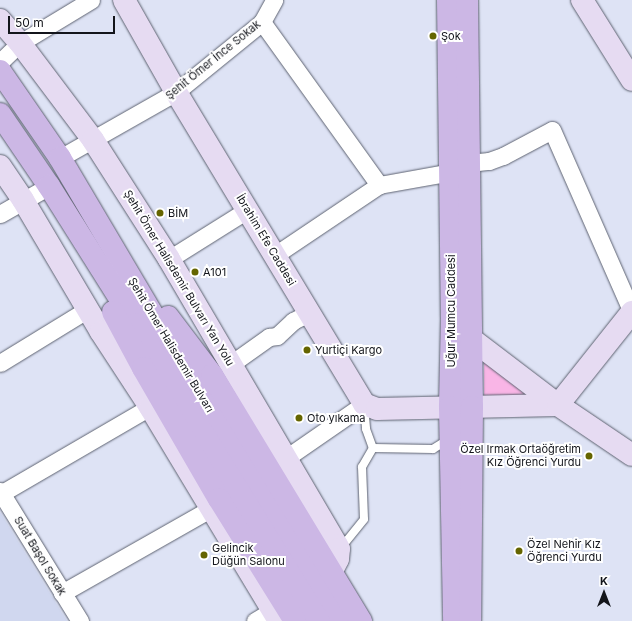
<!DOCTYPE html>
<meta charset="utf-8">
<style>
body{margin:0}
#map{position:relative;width:632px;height:621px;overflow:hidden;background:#dee3f5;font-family:Inter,sans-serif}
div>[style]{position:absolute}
.built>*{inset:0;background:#d0d7ef}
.green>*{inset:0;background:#f9b5e6}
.roads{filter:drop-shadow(0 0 1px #5e6371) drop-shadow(0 0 1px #5e6371)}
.lane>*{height:8px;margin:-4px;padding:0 4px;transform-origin:4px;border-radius:4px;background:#fff}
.street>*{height:17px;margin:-8.5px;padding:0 8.5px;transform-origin:8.5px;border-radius:8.5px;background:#fff}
.secondary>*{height:22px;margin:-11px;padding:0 11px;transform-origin:11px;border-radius:11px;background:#e6dbf2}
.primary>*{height:22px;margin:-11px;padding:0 11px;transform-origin:11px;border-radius:11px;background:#ccb7e5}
.dots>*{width:11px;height:11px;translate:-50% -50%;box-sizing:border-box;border:2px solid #fff;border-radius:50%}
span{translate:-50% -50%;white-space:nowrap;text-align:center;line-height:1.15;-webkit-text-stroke:4px #fff;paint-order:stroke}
.poi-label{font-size:11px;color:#13151b}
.left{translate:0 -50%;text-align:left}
.right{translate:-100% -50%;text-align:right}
.street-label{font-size:11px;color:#13151b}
.north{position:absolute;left:584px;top:573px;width:40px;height:40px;-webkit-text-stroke:3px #fff;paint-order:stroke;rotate:0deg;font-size:11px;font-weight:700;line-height:16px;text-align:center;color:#13151b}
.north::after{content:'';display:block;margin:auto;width:14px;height:18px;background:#13151b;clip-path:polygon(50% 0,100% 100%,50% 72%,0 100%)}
.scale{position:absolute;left:8px;top:16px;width:107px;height:18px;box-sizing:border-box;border:2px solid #13151b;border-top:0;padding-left:5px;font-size:12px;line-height:14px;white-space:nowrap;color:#13151b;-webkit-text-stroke:3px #fff;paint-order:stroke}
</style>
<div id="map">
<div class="built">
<i style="clip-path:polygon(0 512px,67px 621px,0 621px)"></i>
</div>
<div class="green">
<i style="clip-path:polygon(484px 362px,536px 398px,484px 398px)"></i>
</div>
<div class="roads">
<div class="lane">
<i style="left:364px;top:405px;width:24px;rotate:85deg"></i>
<i style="left:366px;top:429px;width:20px;rotate:70deg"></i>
<i style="left:340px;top:549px;width:38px;rotate:-51deg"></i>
<i style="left:364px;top:519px;width:52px;rotate:-92.2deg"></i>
<i style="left:362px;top:467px;width:22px;rotate:-60deg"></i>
<i style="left:373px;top:448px;width:60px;rotate:1deg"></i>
<i style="left:433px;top:449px;width:19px;rotate:-32deg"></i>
</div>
<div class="street">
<i style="left:262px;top:22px;width:201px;rotate:54.3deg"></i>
<i style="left:0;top:62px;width:28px;rotate:-44deg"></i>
<i style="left:20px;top:43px;width:83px;rotate:-31.2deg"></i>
<i style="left:60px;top:158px;width:133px;rotate:-29.6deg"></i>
<i style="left:176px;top:92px;width:111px;rotate:-39.1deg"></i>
<i style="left:262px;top:22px;width:25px;rotate:-61deg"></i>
<i style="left:469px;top:163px;width:20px;rotate:-6deg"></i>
<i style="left:489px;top:161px;width:15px;rotate:-20deg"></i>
<i style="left:503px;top:156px;width:55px;rotate:-28deg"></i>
<i style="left:552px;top:130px;width:199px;rotate:66.3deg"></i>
<i style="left:0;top:214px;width:56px;rotate:-29.7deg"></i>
<i style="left:275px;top:255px;width:125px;rotate:-33.9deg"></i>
<i style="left:379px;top:185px;width:73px;rotate:-10.2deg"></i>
<i style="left:169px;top:259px;width:92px;rotate:-32.1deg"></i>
<i style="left:0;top:363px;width:103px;rotate:-31.5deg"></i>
<i style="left:231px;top:364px;width:47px;rotate:-35.4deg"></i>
<i style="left:269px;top:337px;width:8px;rotate:-7deg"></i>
<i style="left:277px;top:336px;width:22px;rotate:-43deg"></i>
<i style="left:293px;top:321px;width:18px;rotate:-27deg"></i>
<i style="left:286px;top:458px;width:95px;rotate:-34.7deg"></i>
<i style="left:0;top:491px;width:153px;rotate:58.4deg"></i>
<i style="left:2px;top:493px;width:171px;rotate:-30.2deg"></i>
<i style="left:62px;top:593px;width:170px;rotate:-29.6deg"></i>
<i style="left:255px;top:621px;width:21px;rotate:-31deg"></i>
</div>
<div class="secondary">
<i style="left:124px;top:0;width:106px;rotate:60.5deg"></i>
<i style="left:176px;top:92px;width:364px;rotate:58.9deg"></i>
<i style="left:364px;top:404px;width:14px;rotate:21deg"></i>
<i style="left:377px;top:409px;width:181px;rotate:-1.3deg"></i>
<i style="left:582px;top:0;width:94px;rotate:58deg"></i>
<i style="left:0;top:20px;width:30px;rotate:49deg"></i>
<i style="left:20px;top:43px;width:121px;rotate:53deg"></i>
<i style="left:93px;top:140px;width:141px;rotate:57.4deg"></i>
<i style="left:169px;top:259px;width:332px;rotate:59.6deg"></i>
<i style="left:337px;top:545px;width:4px;rotate:63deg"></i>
<i style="left:339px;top:549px;width:10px;rotate:96deg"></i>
<i style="left:338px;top:559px;width:13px;rotate:117deg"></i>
<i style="left:0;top:166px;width:41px;rotate:55.9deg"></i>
<i style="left:23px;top:200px;width:153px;rotate:59.4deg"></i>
<i style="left:101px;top:332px;width:90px;rotate:56.8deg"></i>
<i style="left:150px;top:407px;width:250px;rotate:58.9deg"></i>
<i style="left:470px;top:338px;width:111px;rotate:37.3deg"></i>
<i style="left:558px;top:405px;width:89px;rotate:34deg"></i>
<i style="left:558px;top:405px;width:119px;rotate:-51.5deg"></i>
</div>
<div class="primary">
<i style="left:448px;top:0;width:317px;rotate:89.3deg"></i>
<i style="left:452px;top:317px;width:90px;rotate:91.3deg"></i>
<i style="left:450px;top:407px;width:214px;rotate:88.9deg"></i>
<i style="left:467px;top:0;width:407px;rotate:89.3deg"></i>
<i style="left:472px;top:407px;width:214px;rotate:90.5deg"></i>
<i style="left:0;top:71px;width:106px;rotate:55.4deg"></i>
<i style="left:60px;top:158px;width:267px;rotate:59.4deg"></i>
<i style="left:196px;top:388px;width:274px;rotate:58.1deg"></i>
<i style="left:0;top:114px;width:87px;rotate:55.8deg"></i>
<i style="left:49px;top:186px;width:163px;rotate:57.8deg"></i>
<i style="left:136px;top:324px;width:349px;rotate:58.4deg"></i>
<i style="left:113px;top:312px;width:64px;rotate:61.8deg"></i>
<i style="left:143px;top:368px;width:151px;rotate:59.9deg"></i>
<i style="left:219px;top:499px;width:144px;rotate:58.1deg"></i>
<i style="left:168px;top:317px;width:73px;rotate:52.8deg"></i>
<i style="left:212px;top:375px;width:288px;rotate:58.8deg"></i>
</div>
</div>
<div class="dots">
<i style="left:433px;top:36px;background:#656500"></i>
<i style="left:160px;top:213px;background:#656500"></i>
<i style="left:195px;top:272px;background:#656500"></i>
<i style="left:307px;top:350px;background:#656500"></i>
<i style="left:299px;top:418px;background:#656500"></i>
<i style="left:589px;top:456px;background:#656500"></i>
<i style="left:519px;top:551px;background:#656500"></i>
<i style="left:204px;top:555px;background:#656500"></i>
</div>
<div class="poi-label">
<span class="left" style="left:441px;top:36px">Şok</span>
<span class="left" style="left:168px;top:213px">BİM</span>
<span class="left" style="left:203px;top:272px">A101</span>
<span class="left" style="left:315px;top:350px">Yurtiçi Kargo</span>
<span class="left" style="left:307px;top:418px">Oto yıkama</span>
<span class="right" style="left:581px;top:456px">Özel Irmak Ortaöğretim<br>Kız Öğrenci Yurdu</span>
<span class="left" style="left:527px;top:551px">Özel Nehir Kız<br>Öğrenci Yurdu</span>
<span class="left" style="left:212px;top:555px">Gelincik<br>Düğün Salonu</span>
</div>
<div class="street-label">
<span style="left:213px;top:60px;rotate:-39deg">Şehit Ömer İnce Sokak</span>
<span style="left:266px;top:240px;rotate:59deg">İbrahim Efe Caddesi</span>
<span style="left:179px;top:278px;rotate:59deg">Şehit Ömer Halisdemir Bulvarı Yan Yolu</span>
<span style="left:451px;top:311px;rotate:-90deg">Uğur Mumcu Caddesi</span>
<span style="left:171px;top:345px;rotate:59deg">Şehit Ömer Halisdemir Bulvarı</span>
<span style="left:40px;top:556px;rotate:59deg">Suat Başol Sokak</span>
</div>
<div class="north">K</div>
<div class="scale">50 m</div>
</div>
